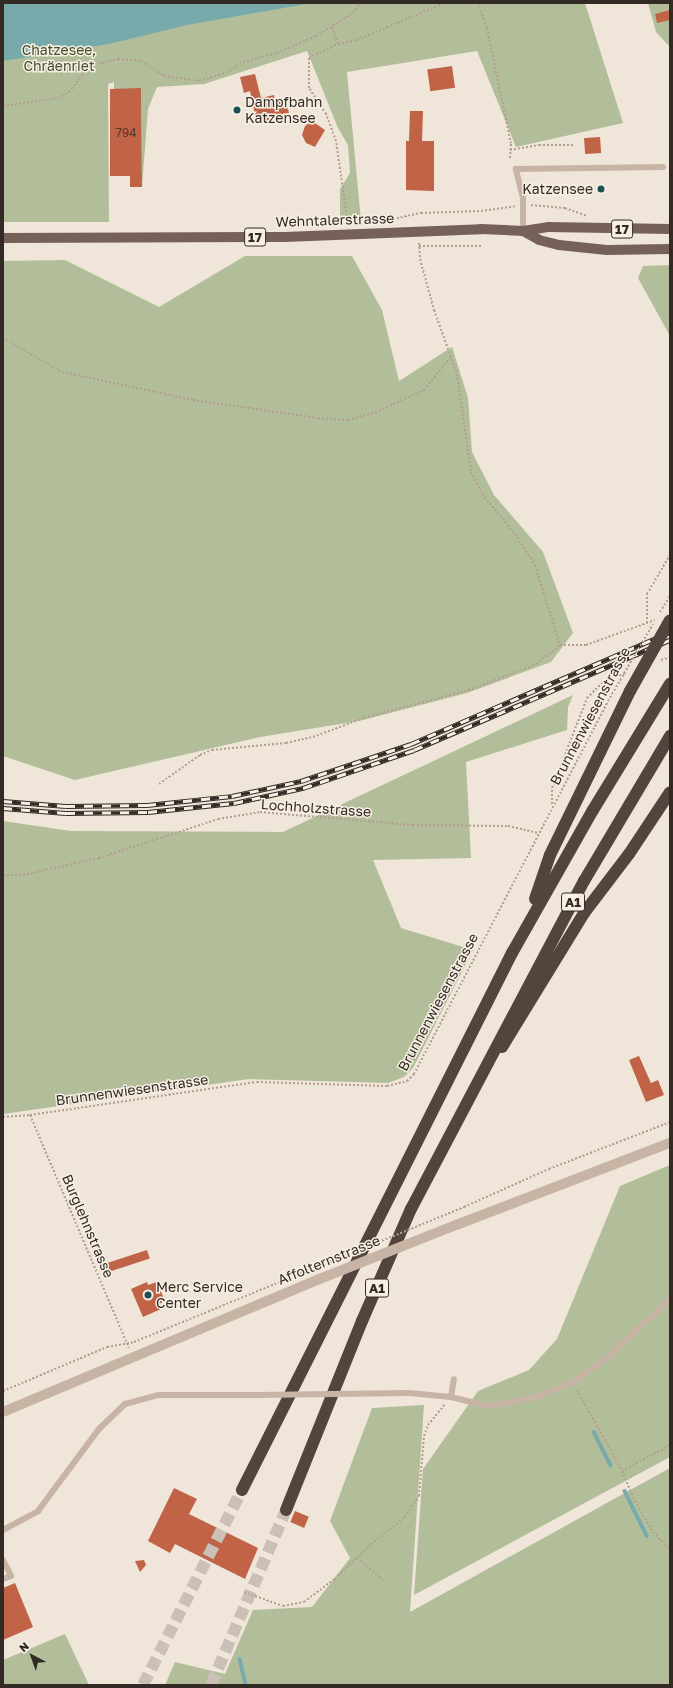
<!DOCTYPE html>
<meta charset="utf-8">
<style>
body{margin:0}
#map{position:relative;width:673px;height:1688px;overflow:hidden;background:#f0e5d9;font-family:"Golos Text",sans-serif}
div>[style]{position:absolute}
.green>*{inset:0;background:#b2be9a}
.water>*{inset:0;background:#79aaab}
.stream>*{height:3.5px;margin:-1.75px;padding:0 1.75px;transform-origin:1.75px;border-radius:1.75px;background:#79aaab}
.building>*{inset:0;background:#c06346;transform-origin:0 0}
.motorway-tunnel>*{height:12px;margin-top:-6px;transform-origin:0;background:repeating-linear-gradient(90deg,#cac0b5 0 12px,transparent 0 18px)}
.path>*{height:2px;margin-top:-1px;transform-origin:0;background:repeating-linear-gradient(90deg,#b39e90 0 2px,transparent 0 4px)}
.service>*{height:6px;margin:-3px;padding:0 3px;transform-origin:3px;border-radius:3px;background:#c7b4a5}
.tertiary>*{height:10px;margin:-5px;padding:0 5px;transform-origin:5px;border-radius:5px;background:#c7b4a5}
.primary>*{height:10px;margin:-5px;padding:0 5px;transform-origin:5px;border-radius:5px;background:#756158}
.motorway>*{height:12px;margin:-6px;padding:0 6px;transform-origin:6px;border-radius:6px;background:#54443e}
.rail>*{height:4.5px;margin-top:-2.25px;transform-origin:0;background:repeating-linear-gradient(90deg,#f8efe4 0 9px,#332a26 0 18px);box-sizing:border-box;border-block:1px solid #332a26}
.path-bridge>*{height:2px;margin-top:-1px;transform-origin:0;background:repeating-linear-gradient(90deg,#b39e90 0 2px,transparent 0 4px)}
.service-bridge>*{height:6px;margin:-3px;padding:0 3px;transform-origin:3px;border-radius:3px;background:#c7b4a5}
.tertiary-bridge>*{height:10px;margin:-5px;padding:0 5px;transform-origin:5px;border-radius:5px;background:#c7b4a5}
.motorway-bridge>*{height:12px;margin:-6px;padding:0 6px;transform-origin:6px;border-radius:6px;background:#54443e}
.dots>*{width:11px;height:11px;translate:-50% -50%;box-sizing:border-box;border:2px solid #f8efe4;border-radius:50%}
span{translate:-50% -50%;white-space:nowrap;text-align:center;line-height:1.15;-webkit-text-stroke:3px #f8efe4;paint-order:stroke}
.number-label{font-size:12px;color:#56382e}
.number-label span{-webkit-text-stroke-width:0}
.shield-label span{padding:1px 3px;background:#f8efe4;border:1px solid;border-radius:3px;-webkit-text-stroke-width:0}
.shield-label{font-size:13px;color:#332a26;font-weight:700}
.park-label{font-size:14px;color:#43502b}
.poi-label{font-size:14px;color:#332a26}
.left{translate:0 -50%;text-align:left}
.right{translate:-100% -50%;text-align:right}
.street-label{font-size:14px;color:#332a26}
.frame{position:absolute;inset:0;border:4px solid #332a26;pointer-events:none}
.north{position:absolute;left:12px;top:1636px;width:40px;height:40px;-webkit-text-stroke:3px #f8efe4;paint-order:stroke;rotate:319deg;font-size:11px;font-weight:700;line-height:16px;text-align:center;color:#332a26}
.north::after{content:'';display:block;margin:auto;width:14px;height:18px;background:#332a26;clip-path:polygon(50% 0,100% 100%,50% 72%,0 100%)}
</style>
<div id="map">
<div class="green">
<i style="clip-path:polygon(3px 3px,585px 3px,623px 123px,516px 147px,477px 51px,347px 72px,361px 221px,340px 216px,340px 189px,350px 173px,348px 145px,338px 128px,307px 51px,204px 84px,157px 87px,148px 109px,142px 187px,141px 89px,114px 89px,114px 82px,108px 84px,109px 222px,3px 222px)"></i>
<i style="clip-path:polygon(648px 3px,670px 3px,670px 47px,656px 32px)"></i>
<i style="clip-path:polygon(245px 256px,352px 256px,382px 310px,399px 381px,452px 347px,468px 398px,472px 452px,494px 495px,543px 552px,573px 633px,551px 662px,467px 693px,359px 721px,260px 737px,75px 780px,3px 756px,3px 261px,65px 260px,159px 307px)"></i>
<i style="clip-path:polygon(670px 265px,670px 336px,638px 278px,643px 266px)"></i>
<i style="clip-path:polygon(573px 695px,568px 707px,567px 730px,466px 762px,471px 858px,373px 860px,401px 928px,473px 950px,413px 1068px,404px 1077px,388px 1083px,249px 1079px,3px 1114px,3px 821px,71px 831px,283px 832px)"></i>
<i style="clip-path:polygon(670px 1165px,670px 1457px,414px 1595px,423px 1469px,478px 1391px,529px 1370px,557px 1339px,620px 1186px)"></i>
<i style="clip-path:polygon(424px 1405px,410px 1612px,670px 1468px,670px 1685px,165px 1685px,175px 1662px,225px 1674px,253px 1610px,312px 1607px,350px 1558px,330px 1521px,372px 1408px)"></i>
<i style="clip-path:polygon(65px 1634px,89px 1685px,3px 1685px,3px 1660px)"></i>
</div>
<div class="water">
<i style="clip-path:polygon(3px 3px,312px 3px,187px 25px,109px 44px,3px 61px)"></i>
</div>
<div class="stream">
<i style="left:594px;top:1432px;width:37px;rotate:63deg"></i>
<i style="left:625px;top:1491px;width:50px;rotate:63.9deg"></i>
<i style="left:240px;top:1659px;width:27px;rotate:77deg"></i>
</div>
<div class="building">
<i style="clip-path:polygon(670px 10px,670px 20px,657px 23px,655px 14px)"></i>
<i style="left:452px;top:66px;width:22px;height:25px;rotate:82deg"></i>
<i style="clip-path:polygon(255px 74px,261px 98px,274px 95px,275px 102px,286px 100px,289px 113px,269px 117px,270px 121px,257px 124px,250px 91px,244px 93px,240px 77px)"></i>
<i style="clip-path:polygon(141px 88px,142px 187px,130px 187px,130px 176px,110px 176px,110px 89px)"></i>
<i style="clip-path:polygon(410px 111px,423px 111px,422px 141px,434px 141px,434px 191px,406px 190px,406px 141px,409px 141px)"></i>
<i style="clip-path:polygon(312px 121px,325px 130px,315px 147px,306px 143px,302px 135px,305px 126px)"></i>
<i style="left:600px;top:137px;width:16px;height:16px;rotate:86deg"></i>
<i style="clip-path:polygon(639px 1056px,651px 1083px,658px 1080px,664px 1095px,646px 1102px,629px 1060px)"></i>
<i style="left:147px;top:1250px;width:9px;height:45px;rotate:72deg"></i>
<i style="clip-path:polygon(147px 1282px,148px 1285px,157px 1282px,165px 1301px,159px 1304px,161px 1309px,143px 1317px,131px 1289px)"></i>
<i style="clip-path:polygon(174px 1488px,197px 1499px,189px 1514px,258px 1548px,245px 1579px,175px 1544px,170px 1553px,148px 1541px)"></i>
<i style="left:295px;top:1511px;width:15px;height:12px;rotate:23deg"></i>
<i style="clip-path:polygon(144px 1560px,146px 1565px,140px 1572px,135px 1561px)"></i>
<i style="clip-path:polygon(15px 1583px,33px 1627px,3px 1640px,3px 1588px)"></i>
</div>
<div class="motorway-tunnel">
<i style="left:143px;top:1685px;width:219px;rotate:-63.1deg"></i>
<i style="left:211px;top:1685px;width:190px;rotate:-66.8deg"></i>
</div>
<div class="path">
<i style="left:478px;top:3px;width:27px;rotate:70deg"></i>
<i style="left:487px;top:28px;width:118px;rotate:78.3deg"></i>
<i style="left:511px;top:144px;width:16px;rotate:94deg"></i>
<i style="left:332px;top:27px;width:18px;rotate:71deg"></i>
<i style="left:3px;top:106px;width:56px;rotate:-8.3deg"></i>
<i style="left:58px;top:98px;width:13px;rotate:-29deg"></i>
<i style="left:69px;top:92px;width:33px;rotate:-51deg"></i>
<i style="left:90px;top:66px;width:29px;rotate:-14deg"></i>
<i style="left:118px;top:59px;width:23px;rotate:5deg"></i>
<i style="left:141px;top:61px;width:27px;rotate:33deg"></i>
<i style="left:164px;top:76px;width:35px;rotate:8deg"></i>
<i style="left:199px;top:81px;width:28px;rotate:-17deg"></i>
<i style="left:226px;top:73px;width:20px;rotate:-33deg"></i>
<i style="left:243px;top:62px;width:35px;rotate:-15deg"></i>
<i style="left:277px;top:53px;width:43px;rotate:-23.6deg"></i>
<i style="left:316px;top:36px;width:44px;rotate:-31.9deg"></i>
<i style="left:353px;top:13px;width:12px;rotate:-55deg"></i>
<i style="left:510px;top:150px;width:29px;rotate:-10deg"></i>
<i style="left:539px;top:145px;width:34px"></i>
<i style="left:531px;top:205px;width:34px;rotate:5deg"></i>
<i style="left:565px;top:208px;width:23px;rotate:20deg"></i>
<i style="left:385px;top:221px;width:37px;rotate:-13deg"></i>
<i style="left:421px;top:213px;width:60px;rotate:-1.9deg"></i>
<i style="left:481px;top:211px;width:34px;rotate:-8deg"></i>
<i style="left:348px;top:224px;width:84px;rotate:-98.2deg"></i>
<i style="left:336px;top:141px;width:29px;rotate:-110deg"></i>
<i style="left:326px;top:114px;width:31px;rotate:-123deg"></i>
<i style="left:309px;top:88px;width:30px;rotate:-90deg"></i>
<i style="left:309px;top:58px;width:32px;rotate:-26deg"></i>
<i style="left:338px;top:44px;width:19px;rotate:-12deg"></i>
<i style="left:357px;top:40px;width:95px;rotate:-23deg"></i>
<i style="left:419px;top:243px;width:16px;rotate:86deg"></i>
<i style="left:420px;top:259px;width:53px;rotate:74.6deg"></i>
<i style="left:434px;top:310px;width:68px;rotate:70.2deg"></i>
<i style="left:457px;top:374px;width:99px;rotate:81.9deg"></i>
<i style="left:471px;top:472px;width:25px;rotate:63deg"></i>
<i style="left:482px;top:494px;width:52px;rotate:50.5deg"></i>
<i style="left:515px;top:534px;width:37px;rotate:57deg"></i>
<i style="left:535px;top:565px;width:84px;rotate:72.6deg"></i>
<i style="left:419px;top:246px;width:62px"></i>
<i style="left:3px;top:338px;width:68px;rotate:30deg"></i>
<i style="left:62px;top:372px;width:134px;rotate:12.1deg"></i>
<i style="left:193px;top:400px;width:126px;rotate:8.2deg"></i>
<i style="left:318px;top:418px;width:30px;rotate:4deg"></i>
<i style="left:348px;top:420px;width:32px;rotate:-16deg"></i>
<i style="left:379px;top:411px;width:50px;rotate:-25deg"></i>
<i style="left:424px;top:390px;width:43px;rotate:-50.7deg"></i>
<i style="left:647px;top:623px;width:29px;rotate:-90deg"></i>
<i style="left:647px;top:594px;width:45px;rotate:-59.5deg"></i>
<i style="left:661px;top:660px;width:9px;rotate:-18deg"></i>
<i style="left:159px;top:784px;width:50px;rotate:-35.3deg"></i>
<i style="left:200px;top:755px;width:13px;rotate:-23deg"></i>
<i style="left:212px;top:750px;width:74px;rotate:-5.4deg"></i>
<i style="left:286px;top:743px;width:28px;rotate:-13deg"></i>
<i style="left:313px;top:737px;width:54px;rotate:-20.4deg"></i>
<i style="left:364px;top:718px;width:112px;rotate:-15deg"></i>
<i style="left:472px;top:689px;width:69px;rotate:-21.3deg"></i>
<i style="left:536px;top:664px;width:31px;rotate:-38deg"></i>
<i style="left:560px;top:645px;width:26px"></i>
<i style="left:586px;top:645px;width:73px;rotate:-19.9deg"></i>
<i style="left:552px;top:804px;width:16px;rotate:-90deg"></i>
<i style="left:552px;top:788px;width:97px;rotate:-68.7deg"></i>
<i style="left:587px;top:698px;width:24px;rotate:-45deg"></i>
<i style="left:604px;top:681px;width:23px;rotate:-20deg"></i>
<i style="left:3px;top:875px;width:20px"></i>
<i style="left:23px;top:875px;width:78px;rotate:-12.6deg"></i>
<i style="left:99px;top:858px;width:125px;rotate:-18.1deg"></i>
<i style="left:218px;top:819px;width:43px;rotate:-9.5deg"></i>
<i style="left:260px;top:812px;width:154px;rotate:4.9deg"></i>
<i style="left:413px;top:825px;width:95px;rotate:0.6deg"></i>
<i style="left:508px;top:826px;width:31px;rotate:13deg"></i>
<i style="left:30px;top:1115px;width:253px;rotate:67deg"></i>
<i style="left:3px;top:1117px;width:27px;rotate:-4deg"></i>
<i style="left:30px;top:1115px;width:229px;rotate:-8.3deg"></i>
<i style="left:257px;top:1082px;width:130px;rotate:1.8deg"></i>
<i style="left:387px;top:1086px;width:21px;rotate:-14deg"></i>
<i style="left:407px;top:1081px;width:10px;rotate:-45deg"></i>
<i style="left:414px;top:1074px;width:420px;rotate:-62.5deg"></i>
<i style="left:464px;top:1207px;width:93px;rotate:-24.1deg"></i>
<i style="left:549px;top:1169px;width:130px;rotate:-21.2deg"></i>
<i style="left:577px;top:1390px;width:93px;rotate:60.9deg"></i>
<i style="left:622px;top:1471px;width:33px;rotate:67deg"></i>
<i style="left:635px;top:1501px;width:36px;rotate:60deg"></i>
<i style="left:653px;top:1532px;width:25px;rotate:47deg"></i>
<i style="left:3px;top:1391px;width:113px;rotate:-22.9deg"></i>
<i style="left:107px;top:1347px;width:27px;rotate:-10deg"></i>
<i style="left:134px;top:1342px;width:189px;rotate:-22.4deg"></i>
<i style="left:622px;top:1471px;width:55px;rotate:-28.4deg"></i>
<i style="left:357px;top:1558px;width:34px;rotate:40deg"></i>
<i style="left:244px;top:1592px;width:41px;rotate:19.7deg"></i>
<i style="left:283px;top:1606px;width:21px;rotate:-11deg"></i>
<i style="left:304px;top:1602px;width:39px;rotate:-37deg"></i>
<i style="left:335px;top:1579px;width:50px;rotate:-44.2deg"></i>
<i style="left:371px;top:1544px;width:43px;rotate:-38.5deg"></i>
<i style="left:405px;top:1517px;width:25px;rotate:-56deg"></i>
<i style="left:419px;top:1496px;width:60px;rotate:-85.2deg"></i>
<i style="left:424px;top:1436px;width:12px;rotate:-70deg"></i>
<i style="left:428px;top:1425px;width:26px;rotate:-51deg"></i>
</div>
<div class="service">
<i style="left:523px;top:231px;width:33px;rotate:-90deg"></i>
<i style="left:523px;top:198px;width:30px;rotate:-104deg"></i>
<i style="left:516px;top:169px;width:147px;rotate:-0.8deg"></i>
<i style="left:409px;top:1393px;width:42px;rotate:5.4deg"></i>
<i style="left:451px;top:1397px;width:38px;rotate:14deg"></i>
<i style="left:488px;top:1406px;width:47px;rotate:-9.9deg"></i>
<i style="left:534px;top:1398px;width:42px;rotate:-22.3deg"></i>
<i style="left:573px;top:1382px;width:44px;rotate:-35.8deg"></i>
<i style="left:609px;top:1356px;width:83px;rotate:-43.1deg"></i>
<i style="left:451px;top:1397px;width:18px;rotate:-81deg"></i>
<i style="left:3px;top:1530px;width:40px;rotate:-28deg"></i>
<i style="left:38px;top:1511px;width:102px;rotate:-53.4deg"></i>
<i style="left:99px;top:1429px;width:36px;rotate:-44deg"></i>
<i style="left:125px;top:1404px;width:35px;rotate:-15deg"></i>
<i style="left:159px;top:1395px;width:99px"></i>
<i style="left:3px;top:1560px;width:18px;rotate:63deg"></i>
<i style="left:11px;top:1576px;width:9px;rotate:159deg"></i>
</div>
<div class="tertiary">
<i style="left:456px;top:1225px;width:229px;rotate:-21deg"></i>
<i style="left:3px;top:1412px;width:341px;rotate:-22.8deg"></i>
</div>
<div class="primary">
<i style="left:523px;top:231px;width:18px;rotate:29deg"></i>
<i style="left:539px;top:240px;width:21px;rotate:14deg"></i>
<i style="left:559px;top:245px;width:48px;rotate:5.9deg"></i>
<i style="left:607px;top:250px;width:63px;rotate:-0.9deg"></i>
<i style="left:3px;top:238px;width:282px;rotate:-0.2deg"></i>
<i style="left:285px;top:237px;width:196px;rotate:-2.3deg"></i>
<i style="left:481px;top:229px;width:42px;rotate:2.7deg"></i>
<i style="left:523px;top:231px;width:25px;rotate:-9deg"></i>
<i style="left:548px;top:227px;width:122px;rotate:0.9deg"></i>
</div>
<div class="motorway">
<i style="left:535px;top:899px;width:46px;rotate:-71.2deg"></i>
<i style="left:550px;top:855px;width:182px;rotate:-64deg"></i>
<i style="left:502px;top:1047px;width:157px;rotate:-58.5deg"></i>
<i style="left:584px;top:913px;width:74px;rotate:-52.7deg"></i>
<i style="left:629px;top:854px;width:74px;rotate:-56.5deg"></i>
<i style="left:242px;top:1490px;width:601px;rotate:-63.31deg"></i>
<i style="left:512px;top:953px;width:164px;rotate:-60.5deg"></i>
<i style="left:593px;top:810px;width:148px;rotate:-58.6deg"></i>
<i style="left:286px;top:1510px;width:204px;rotate:-68.1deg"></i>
<i style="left:362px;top:1321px;width:122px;rotate:-66.4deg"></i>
<i style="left:411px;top:1209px;width:371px;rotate:-62.2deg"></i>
<i style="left:584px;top:881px;width:169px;rotate:-59.3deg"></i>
</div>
<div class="rail">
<i style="left:3px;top:801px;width:63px;rotate:4.5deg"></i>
<i style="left:66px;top:806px;width:81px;rotate:-0.7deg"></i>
<i style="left:147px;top:805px;width:85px;rotate:-6deg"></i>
<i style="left:232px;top:796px;width:71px;rotate:-12.3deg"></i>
<i style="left:301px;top:781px;width:116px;rotate:-18.6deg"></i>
<i style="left:411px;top:744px;width:282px;rotate:-23.4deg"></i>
<i style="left:3px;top:808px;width:63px;rotate:4.5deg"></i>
<i style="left:66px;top:813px;width:82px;rotate:-0.7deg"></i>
<i style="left:148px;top:812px;width:86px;rotate:-6deg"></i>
<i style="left:234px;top:803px;width:71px;rotate:-12.3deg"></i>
<i style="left:303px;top:788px;width:117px;rotate:-18.9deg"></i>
<i style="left:414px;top:750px;width:279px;rotate:-23.3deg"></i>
</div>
<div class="path-bridge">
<i style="left:660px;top:612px;width:19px;rotate:-58deg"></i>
<i style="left:608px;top:701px;width:89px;rotate:-59.7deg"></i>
<i style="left:330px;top:1262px;width:145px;rotate:-22.3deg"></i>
</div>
<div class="service-bridge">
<i style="left:258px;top:1395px;width:151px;rotate:-0.8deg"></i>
</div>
<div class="tertiary-bridge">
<i style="left:317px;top:1280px;width:149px;rotate:-21.6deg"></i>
</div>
<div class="motorway-bridge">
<i style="left:630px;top:691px;width:81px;rotate:-60.6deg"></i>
</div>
<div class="dots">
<i style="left:237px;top:110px;background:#1e4f52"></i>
<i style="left:601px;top:189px;background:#1e4f52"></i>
<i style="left:148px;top:1295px;background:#1e4f52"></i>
</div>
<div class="number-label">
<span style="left:126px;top:133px">794</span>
</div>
<div class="shield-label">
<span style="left:622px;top:229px">17</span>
<span style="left:255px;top:237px">17</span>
<span style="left:573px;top:902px">A1</span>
<span style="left:377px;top:1288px">A1</span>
</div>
<div class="park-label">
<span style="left:59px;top:58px">Chatzesee,<br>Chräenriet</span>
</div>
<div class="poi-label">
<span class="left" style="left:245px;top:110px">Dampfbahn<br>Katzensee</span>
<span class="right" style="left:593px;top:189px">Katzensee</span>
<span class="left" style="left:156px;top:1295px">Merc Service<br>Center</span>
</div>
<div class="street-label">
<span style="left:335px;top:220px;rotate:-2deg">Wehntalerstrasse</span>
<span style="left:590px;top:716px;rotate:-62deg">Brunnenwiesenstrasse</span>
<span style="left:316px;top:808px;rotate:4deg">Lochholzstrasse</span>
<span style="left:438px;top:1002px;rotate:-62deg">Brunnenwiesenstrasse</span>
<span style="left:132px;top:1090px;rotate:-8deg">Brunnenwiesenstrasse</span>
<span style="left:88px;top:1226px;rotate:67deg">Burglehnstrasse</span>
<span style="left:329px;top:1260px;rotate:-22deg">Affolternstrasse</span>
</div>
<div class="frame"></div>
<div class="north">N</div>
</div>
